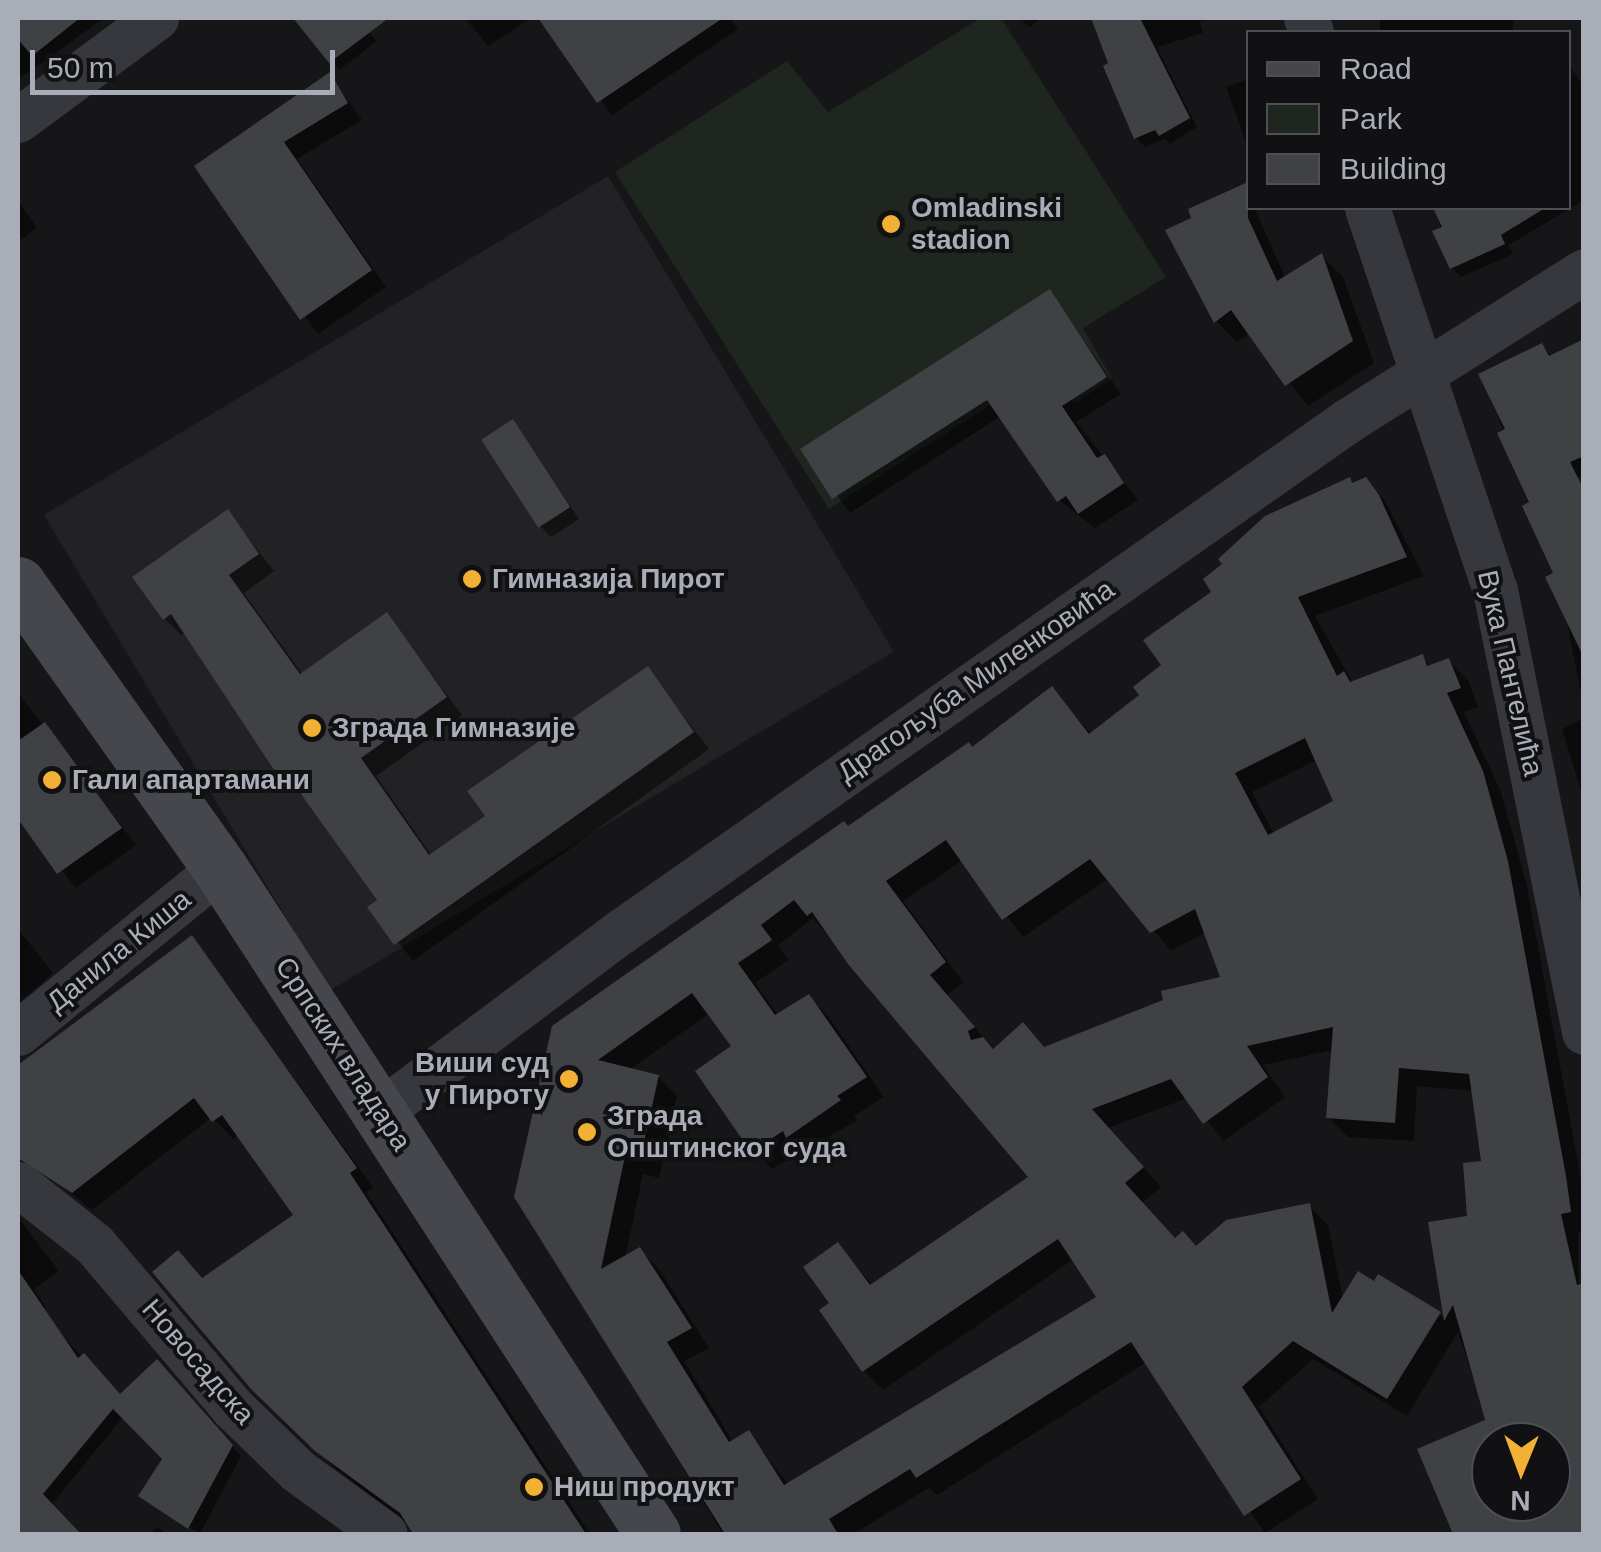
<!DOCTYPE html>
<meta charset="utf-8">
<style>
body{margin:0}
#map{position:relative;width:1601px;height:1552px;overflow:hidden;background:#161618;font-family:Helvetica,sans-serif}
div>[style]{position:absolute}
.built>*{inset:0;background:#222225;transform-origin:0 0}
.green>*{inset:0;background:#1e261f}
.shadow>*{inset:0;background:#0007;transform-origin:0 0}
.building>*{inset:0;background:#404145;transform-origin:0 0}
.street>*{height:45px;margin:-22.5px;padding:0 22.5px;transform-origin:22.5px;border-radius:22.5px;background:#37383d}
.secondary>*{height:55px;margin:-27.5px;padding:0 27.5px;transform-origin:27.5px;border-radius:27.5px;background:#45474d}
.dots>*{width:28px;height:28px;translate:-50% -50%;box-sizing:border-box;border:5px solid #111113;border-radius:50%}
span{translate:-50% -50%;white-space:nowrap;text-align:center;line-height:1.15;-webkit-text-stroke:8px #111113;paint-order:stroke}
.poi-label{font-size:28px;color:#a8adb8;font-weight:700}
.left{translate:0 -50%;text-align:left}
.right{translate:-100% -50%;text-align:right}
.street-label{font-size:28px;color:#a8adb8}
.frame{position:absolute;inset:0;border:20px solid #a8adb8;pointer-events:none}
.legend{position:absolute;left:1246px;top:30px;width:325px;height:180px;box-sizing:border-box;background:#111113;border:2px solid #4d4f55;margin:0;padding:12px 18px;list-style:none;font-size:30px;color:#a8adb8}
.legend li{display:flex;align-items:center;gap:20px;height:50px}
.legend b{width:50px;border:2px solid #4d4f55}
.north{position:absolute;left:1471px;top:1422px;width:100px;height:100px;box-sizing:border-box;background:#111113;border:2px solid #4d4f55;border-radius:50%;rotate:181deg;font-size:28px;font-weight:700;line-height:40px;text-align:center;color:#a8adb8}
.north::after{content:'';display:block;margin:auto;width:35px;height:45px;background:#f2b134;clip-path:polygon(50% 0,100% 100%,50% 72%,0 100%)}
.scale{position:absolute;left:30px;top:50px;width:305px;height:45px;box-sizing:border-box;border:5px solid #a8adb8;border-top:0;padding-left:12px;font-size:30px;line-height:35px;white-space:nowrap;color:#a8adb8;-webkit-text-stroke:8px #111113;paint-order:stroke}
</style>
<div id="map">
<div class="built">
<i style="left:608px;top:176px;width:555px;height:658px;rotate:59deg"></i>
</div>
<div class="green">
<i style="clip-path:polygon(981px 18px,1001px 18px,1166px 277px,1083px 328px,1112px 379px,1076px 402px,1027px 381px,829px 509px,615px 172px,787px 61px,828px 112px)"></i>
</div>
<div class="shadow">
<i style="clip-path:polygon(18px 18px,104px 18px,18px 80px)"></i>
<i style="clip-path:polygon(296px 18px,390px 18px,369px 32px,377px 41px,339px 70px)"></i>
<i style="clip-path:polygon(465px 18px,531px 18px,488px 46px)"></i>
<i style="clip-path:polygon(541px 18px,730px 18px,738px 29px,612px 115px)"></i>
<i style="clip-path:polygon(1019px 18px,1041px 18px,1030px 27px)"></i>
<i style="clip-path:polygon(1093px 18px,1214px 18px,1200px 22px,1203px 33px,1157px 47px,1197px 127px,1170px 144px,1165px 139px,1145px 147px,1136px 138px)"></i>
<i style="left:1380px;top:18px;width:133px;height:15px"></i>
<i style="clip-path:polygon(1568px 64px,1584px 86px,1584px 200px,1509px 245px,1513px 254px,1461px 277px,1452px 268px,1435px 208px,1568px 208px)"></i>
<i style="clip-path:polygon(330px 75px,362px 120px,297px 159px,386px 287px,318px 334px,197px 167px)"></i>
<i style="clip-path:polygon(1248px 79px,1248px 148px,1226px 87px)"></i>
<i style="clip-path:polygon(1234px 191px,1256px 212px,1286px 279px,1322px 256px,1343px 277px,1374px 363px,1308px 406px,1250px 333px,1237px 342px,1216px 321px,1194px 219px)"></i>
<i style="clip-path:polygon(18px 200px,37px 228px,18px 242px)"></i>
<i style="clip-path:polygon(1050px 292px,1121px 394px,1076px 422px,1138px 500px,1095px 528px,1059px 500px,1001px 416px,850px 513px,804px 450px)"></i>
<i style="clip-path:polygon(1584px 342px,1584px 474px,1537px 501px,1527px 491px,1482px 375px,1542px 346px,1553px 357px)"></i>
<i style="clip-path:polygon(513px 422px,579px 519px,551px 537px,540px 526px)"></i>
<i style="clip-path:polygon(evenodd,1365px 480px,1384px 499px,1424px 576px,1315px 616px,1353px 683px,1422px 657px,1432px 667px,1449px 661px,1468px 680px,1478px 707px,1464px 712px,1501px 792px,1526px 882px,1584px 1195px,1584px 1232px,1578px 1232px,1584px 1534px,1456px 1534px,1420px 1451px,1488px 1422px,1458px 1332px,1407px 1416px,1313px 1359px,1259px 1407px,1318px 1499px,1265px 1533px,1147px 1362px,937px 1495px,929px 1488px,853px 1534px,723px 1534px,517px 1196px,554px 1027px,973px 749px,1052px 689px,1092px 735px,1142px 695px,1214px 593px,1299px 508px,1296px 502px,1365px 480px,1317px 760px,1336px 802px,1274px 834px,1252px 792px,1317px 760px,1365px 480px,963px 860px,1023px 937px,1109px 878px,1171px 951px,1206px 932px,1223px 978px,1045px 1049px,995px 1051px,947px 995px,963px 982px,903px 901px,963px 860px,1365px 480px,813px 918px,1031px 1177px,873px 1286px,838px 1245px,832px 1304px,823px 1310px,864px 1371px,883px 1390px,1074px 1259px,1099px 1298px,789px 1485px,748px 1433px,733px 1442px,684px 1361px,709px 1348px,659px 1269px,640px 1250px,625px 1258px,643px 1174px,659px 1178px,677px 1096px,658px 1077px,629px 1070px,710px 1013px,735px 1047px,753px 1150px,772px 1169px,858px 1120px,854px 1116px,884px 1097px,828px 1016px,809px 997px,779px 1016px,755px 983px,789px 960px,778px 945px,813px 918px,1365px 480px,1334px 1050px,1329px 1118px,1348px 1137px,1414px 1141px,1417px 1086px,1474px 1091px,1483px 1163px,1470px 1218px,1431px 1224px,1446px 1320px,1439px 1314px,1343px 1300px,1328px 1225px,1309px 1206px,1197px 1249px,1176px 1240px,1142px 1203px,1161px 1187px,1108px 1128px,1188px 1098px,1224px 1141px,1285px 1097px,1263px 1065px,1334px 1050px,1365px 480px,1491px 1442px,1551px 1442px,1551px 1502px,1491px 1502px,1491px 1442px)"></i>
<i style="clip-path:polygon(228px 513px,274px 571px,244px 593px,303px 675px,387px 615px,462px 715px,376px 776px,432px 856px,488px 816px,647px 669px,709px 749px,413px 961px,371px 908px,380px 901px,308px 800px,288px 786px,186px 632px,181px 635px,164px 618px)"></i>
<i style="clip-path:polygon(1584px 522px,1584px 708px,1557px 574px)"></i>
<i style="clip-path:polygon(18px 693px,136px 845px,76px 888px,18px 815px)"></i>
<i style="clip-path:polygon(1584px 718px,1584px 801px,1562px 729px)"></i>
<i style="clip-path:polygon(18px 929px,53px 973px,18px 1003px)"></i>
<i style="clip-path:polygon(192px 938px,373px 1187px,366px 1192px,590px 1534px,410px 1534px,411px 1526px,336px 1469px,273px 1407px,204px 1280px,296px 1216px,238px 1135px,233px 1139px,212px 1117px,92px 1210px,18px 1153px,18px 1070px)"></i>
<i style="clip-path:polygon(18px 1217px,59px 1271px,34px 1289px,46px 1307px,18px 1318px)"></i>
<i style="clip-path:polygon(56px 1329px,121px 1397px,166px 1372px,241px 1456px,200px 1534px,141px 1496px,165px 1458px,124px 1416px,51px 1505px,78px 1534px,40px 1534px,32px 1527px,26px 1534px,18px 1528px,18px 1347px)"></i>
<i style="clip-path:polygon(158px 1527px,167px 1534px,150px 1534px)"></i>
</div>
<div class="building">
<i style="clip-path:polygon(18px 18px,80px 18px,32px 56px,18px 39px)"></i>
<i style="clip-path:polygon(293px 18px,389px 18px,329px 63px)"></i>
<i style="clip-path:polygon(538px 18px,723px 18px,597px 103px)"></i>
<i style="clip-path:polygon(1091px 18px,1140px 18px,1190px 118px,1159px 136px,1155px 130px,1134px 139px,1103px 66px,1108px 63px)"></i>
<i style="clip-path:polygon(330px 72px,348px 103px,284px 142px,372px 270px,300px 320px,194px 166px)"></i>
<i style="clip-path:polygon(1248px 182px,1248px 218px,1277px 281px,1322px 253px,1353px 341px,1285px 386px,1231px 310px,1214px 323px,1165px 230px,1191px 218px,1188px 209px)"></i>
<i style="clip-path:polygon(1433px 208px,1545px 208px,1501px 235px,1505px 244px,1450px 269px,1432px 231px,1442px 227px)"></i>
<i style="clip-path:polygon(1050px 289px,1107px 377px,1062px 406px,1097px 458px,1105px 454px,1124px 483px,1078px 514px,1066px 496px,1057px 502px,987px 400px,832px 499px,800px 449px)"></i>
<i style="clip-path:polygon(1584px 339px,1584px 456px,1570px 462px,1584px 490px,1584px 658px,1545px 577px,1553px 573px,1522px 506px,1529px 502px,1497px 433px,1505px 429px,1478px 374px,1542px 343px,1549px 356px)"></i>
<i style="left:513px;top:419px;width:105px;height:38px;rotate:57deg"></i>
<i style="clip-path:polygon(evenodd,1350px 477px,1352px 483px,1366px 477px,1379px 495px,1407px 557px,1298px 597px,1337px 676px,1344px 671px,1350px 682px,1423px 654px,1427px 666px,1449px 658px,1461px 688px,1447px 693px,1483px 771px,1508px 861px,1566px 1176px,1571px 1212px,1561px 1214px,1577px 1285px,1584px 1283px,1584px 1534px,1453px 1534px,1417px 1449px,1485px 1420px,1453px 1305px,1444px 1321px,1428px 1222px,1467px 1216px,1463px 1163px,1481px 1161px,1469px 1074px,1399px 1068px,1395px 1123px,1326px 1118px,1333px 1027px,1247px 1046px,1268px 1077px,1203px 1124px,1171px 1079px,1092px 1109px,1144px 1167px,1125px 1183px,1175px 1238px,1183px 1231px,1196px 1246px,1226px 1220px,1310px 1203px,1332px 1313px,1358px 1271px,1374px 1281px,1378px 1274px,1441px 1312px,1387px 1399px,1293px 1341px,1242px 1387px,1301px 1479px,1244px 1516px,1131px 1342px,916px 1478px,910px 1469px,829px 1519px,838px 1534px,725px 1534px,514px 1197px,552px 1026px,844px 821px,848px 826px,969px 742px,972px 747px,1052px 686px,1089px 734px,1139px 695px,1133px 687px,1161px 665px,1143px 640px,1211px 592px,1203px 579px,1222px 564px,1218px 559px,1265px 516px,1350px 477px,1305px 738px,1333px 801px,1268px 835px,1235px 773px,1305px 738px,1350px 477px,946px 840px,1002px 920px,1090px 859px,1150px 933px,1195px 909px,1220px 977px,1161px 991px,1163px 1000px,1044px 1047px,1023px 1022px,993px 1049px,983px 1037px,971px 1040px,968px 1031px,975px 1027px,930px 975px,946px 962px,886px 881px,946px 840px,1350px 477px,794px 900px,807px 916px,812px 912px,848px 964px,1028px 1177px,870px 1285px,838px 1242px,803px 1267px,829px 1303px,819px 1310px,862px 1372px,1058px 1239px,1096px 1297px,784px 1485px,749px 1430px,729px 1442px,667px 1342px,692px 1328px,640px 1247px,601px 1269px,625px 1156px,640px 1160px,659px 1075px,598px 1060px,692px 993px,731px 1046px,695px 1071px,751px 1152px,783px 1131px,786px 1138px,841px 1100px,837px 1096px,867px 1077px,809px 994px,775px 1015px,738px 963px,772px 940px,761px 925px,794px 900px,1350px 477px,1491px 1442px,1551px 1442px,1551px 1502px,1491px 1502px,1491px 1442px)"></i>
<i style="clip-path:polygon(228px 509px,259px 554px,229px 575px,300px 674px,387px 612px,447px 697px,361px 758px,429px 855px,485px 816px,467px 791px,648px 666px,694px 732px,394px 945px,367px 907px,377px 900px,293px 783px,286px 788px,171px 614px,163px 620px,132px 577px)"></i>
<i style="clip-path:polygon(45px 722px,122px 828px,57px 874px,18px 819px,18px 741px)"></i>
<i style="clip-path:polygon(192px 935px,357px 1168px,350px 1173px,586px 1534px,413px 1534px,400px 1513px,315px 1451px,251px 1389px,152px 1272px,178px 1250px,202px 1278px,293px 1215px,222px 1115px,212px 1122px,194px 1098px,72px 1193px,18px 1158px,18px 1065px)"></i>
<i style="clip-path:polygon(18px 1270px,78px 1358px,84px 1353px,120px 1394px,157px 1359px,233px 1445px,188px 1529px,138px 1496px,162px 1459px,113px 1409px,43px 1494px,81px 1534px,18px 1534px)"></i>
</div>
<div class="street">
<i style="left:1306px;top:18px;width:15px;rotate:70deg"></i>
<i style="left:18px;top:120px;width:172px;rotate:-36.5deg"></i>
<i style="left:1367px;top:208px;width:403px;rotate:71.5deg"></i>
<i style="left:1495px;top:590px;width:451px;rotate:78.6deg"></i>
<i style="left:18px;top:1033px;width:261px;rotate:-39.2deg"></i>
<i style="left:382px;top:1110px;width:297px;rotate:-36.8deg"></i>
<i style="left:620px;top:932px;width:889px;rotate:-35.1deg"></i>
<i style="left:1347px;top:421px;width:280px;rotate:-32.3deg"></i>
<i style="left:18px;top:1184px;width:97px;rotate:38.3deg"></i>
<i style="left:94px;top:1244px;width:214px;rotate:49.7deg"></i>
<i style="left:232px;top:1407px;width:92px;rotate:44.1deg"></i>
<i style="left:298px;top:1471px;width:107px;rotate:35.9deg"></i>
</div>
<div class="secondary">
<i style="left:18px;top:584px;width:349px;rotate:54.6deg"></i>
<i style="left:220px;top:868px;width:794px;rotate:56.97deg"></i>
</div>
<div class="dots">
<i style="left:891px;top:224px;background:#f2b134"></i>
<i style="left:472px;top:579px;background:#f2b134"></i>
<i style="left:312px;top:728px;background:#f2b134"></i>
<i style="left:52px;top:780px;background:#f2b134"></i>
<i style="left:569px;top:1079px;background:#f2b134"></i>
<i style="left:587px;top:1132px;background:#f2b134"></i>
<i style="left:534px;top:1487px;background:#f2b134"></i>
</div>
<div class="poi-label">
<span class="left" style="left:911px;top:224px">Omladinski<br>stadion</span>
<span class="left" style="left:492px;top:579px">Гимназија Пирот</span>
<span class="left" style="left:332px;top:728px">Зграда Гимназије</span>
<span class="left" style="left:72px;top:780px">Гали апартамани</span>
<span class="right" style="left:549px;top:1079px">Виши суд<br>у Пироту</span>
<span class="left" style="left:607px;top:1132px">Зграда<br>Општинског суда</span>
<span class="left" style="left:554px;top:1487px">Ниш продукт</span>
</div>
<div class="street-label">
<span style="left:1510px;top:673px;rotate:77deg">Вука Пантелића</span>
<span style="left:976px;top:681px;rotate:-35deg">Драгољуба Миленковића</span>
<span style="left:119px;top:951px;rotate:-39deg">Данила Киша</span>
<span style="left:343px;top:1054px;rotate:57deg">Српских владара</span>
<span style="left:198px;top:1362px;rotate:49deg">Новосадска</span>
</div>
<div class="frame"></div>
<ul class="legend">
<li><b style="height:12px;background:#45474d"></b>Road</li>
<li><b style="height:28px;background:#1e261f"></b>Park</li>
<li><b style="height:28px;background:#404145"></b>Building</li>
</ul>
<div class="north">N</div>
<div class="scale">50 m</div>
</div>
